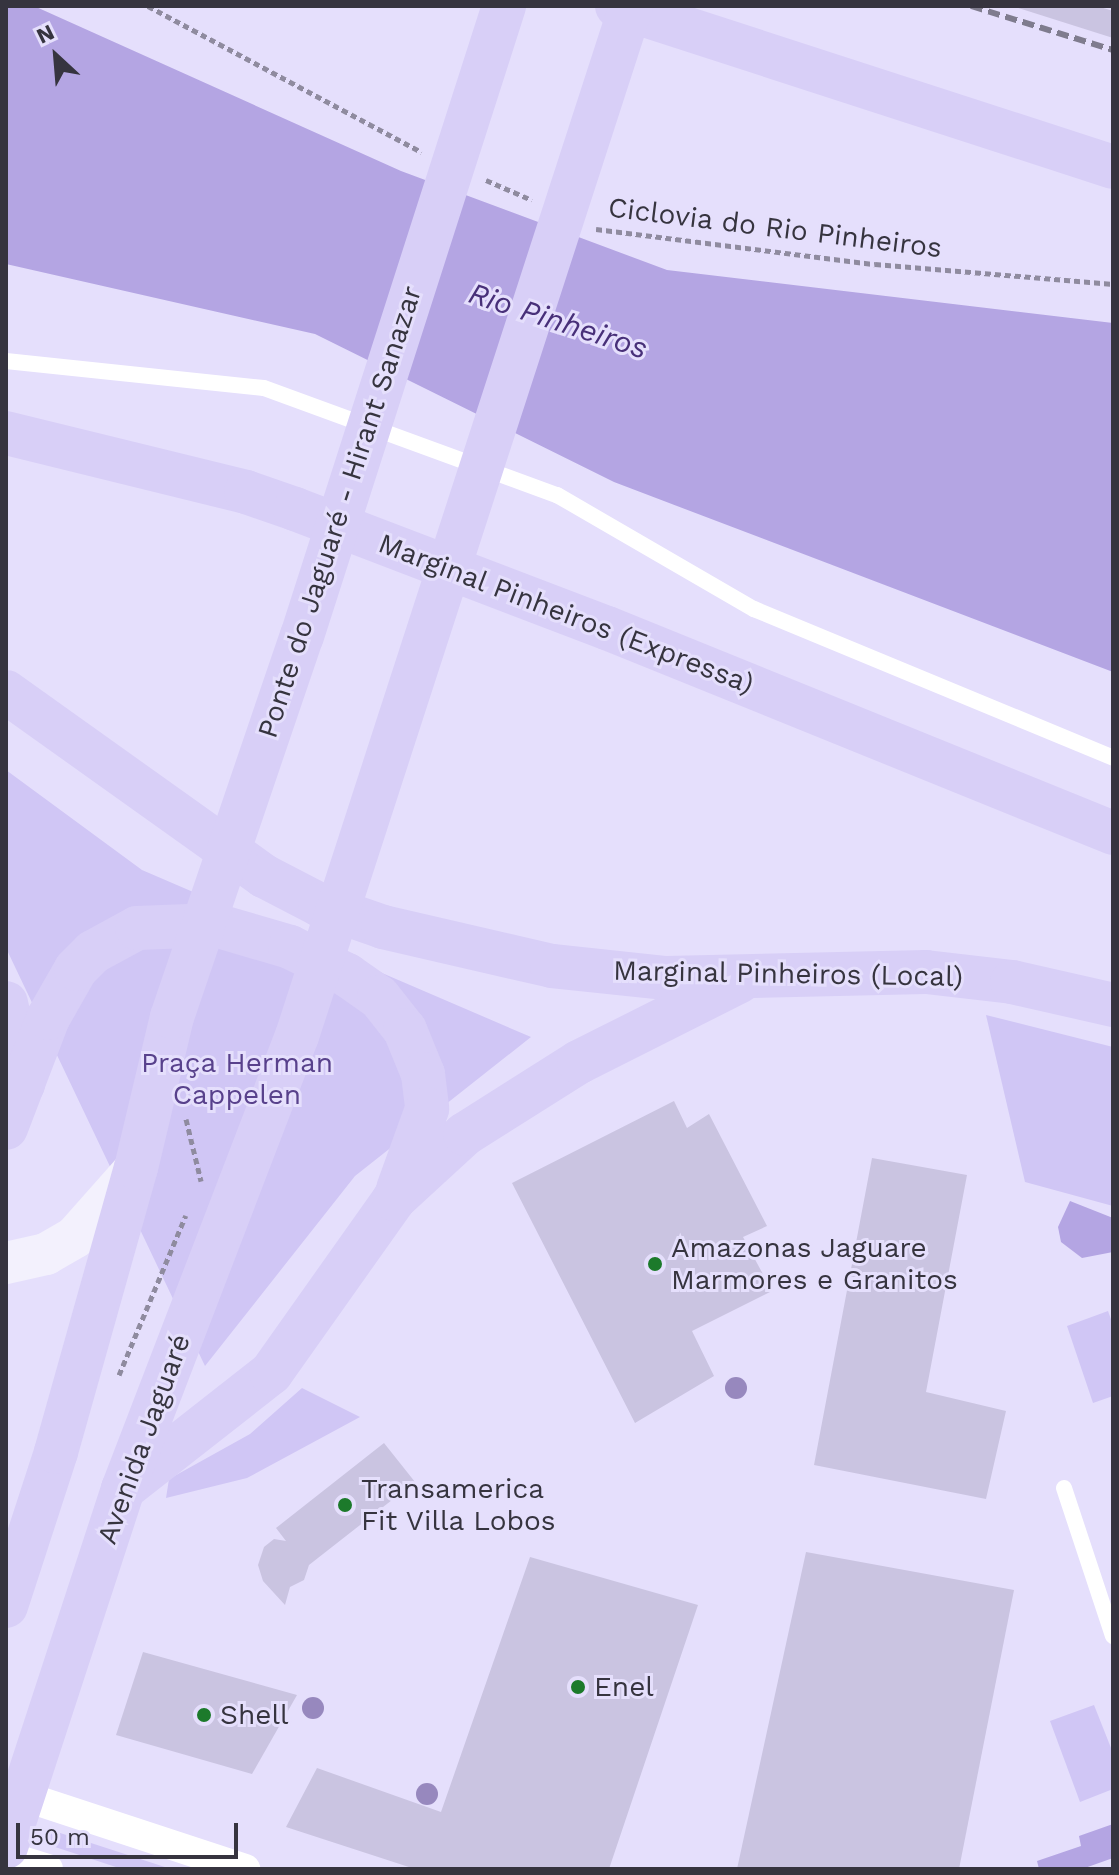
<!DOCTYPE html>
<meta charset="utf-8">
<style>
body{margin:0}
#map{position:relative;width:1119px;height:1875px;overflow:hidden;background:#e5dffc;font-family:"Work Sans",sans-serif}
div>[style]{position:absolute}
.green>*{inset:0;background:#d0c6f5}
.water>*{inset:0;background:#b4a5e3}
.building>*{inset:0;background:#cac4e1}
.path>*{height:5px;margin-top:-2.5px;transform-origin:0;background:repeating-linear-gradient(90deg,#8f8b9f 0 6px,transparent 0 10px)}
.lane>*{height:16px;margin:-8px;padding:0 8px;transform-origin:8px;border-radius:8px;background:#fff}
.street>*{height:30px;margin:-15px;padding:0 15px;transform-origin:15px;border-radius:15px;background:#fff}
.secondary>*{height:42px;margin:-21px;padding:0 21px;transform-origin:21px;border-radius:21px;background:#f3f1fd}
.highway>*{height:44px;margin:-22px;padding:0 22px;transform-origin:22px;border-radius:22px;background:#d8cff7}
.rail>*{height:6px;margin-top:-3px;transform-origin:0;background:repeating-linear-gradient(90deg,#7f7c8e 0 12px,transparent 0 18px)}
.trees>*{width:22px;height:22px;margin:-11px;border-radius:50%;background:#9788be}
.dots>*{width:22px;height:22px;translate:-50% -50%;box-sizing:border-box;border:4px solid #e5dffc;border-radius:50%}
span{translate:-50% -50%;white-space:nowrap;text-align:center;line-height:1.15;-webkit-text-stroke:6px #e5dffc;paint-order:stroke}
.street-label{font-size:28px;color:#36343f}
.park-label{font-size:28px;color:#58418c}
.poi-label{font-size:28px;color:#36343f}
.left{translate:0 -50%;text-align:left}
.water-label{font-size:30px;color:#483079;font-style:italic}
.frame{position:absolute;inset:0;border:8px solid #36343f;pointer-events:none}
.north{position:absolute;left:16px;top:16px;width:80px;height:80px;-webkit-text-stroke:6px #e5dffc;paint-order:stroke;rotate:334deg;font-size:22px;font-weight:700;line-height:32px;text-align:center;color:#36343f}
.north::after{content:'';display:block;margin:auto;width:28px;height:36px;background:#36343f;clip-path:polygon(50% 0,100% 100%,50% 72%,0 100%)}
.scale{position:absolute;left:16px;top:1823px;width:222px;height:36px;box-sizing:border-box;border:4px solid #36343f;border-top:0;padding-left:10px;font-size:24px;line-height:28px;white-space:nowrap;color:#36343f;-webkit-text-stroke:6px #e5dffc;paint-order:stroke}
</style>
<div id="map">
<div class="green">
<i style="clip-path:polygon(6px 770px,142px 870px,531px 1037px,355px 1176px,205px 1366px,6px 948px)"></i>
<i style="clip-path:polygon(986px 1015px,1113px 1047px,1113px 1206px,1025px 1182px)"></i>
<i style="clip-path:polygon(1108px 1311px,1113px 1325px,1113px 1396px,1093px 1403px,1067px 1326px)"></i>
<i style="clip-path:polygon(302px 1388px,360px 1417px,247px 1478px,166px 1498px,169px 1479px,250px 1434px)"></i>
<i style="clip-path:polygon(1094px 1705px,1113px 1753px,1113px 1789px,1080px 1802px,1050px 1721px)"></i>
<i style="clip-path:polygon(51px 1830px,171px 1869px,122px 1869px,46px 1844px)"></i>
</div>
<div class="water">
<i style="clip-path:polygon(6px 6px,34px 6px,401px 171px,667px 270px,1113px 323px,1113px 672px,614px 482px,315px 334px,6px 264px)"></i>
<i style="clip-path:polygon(1070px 1201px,1113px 1218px,1113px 1252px,1082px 1258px,1061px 1242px,1058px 1227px)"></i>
<i style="clip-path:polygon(1113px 1824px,1113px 1858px,1082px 1869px,1039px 1869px,1037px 1861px,1081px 1846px,1079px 1836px)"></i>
</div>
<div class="building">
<i style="clip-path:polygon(1097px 6px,1113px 11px,1113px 38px,1015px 7px)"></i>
<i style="clip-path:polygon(674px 1101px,687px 1128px,709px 1114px,767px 1226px,743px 1237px,772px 1291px,692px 1331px,714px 1376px,635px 1423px,512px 1183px)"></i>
<i style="clip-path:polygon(872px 1158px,967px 1175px,926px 1392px,1006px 1411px,986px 1499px,814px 1465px)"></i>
<i style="clip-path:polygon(384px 1443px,415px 1482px,309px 1565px,304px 1580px,290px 1587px,285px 1605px,263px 1581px,258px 1565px,264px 1547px,274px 1539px,286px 1541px,276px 1528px)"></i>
<i style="clip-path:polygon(806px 1552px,1014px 1590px,959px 1869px,737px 1869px)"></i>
<i style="clip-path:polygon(530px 1557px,698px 1605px,609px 1869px,415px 1869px,286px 1827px,317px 1768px,441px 1812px)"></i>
<i style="clip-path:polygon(143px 1652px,297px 1695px,252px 1774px,116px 1735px)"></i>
</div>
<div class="path">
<i style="left:148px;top:6px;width:310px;rotate:28.1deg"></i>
<i style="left:486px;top:180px;width:50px;rotate:23.5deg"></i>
<i style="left:596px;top:229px;width:281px;rotate:7.2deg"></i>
<i style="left:875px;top:264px;width:239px;rotate:4.8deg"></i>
<i style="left:186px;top:1119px;width:64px;rotate:76.4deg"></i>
<i style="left:119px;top:1375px;width:173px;rotate:-67.3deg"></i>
</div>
<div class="lane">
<i style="left:6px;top:361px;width:259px;rotate:6deg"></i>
<i style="left:264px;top:388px;width:312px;rotate:20.1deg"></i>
<i style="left:557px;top:495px;width:228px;rotate:30.1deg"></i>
<i style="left:754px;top:609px;width:389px;rotate:22.5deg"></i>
<i style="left:1064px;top:1488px;width:156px;rotate:71.7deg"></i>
</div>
<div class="street">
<i style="left:23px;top:1796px;width:234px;rotate:18.2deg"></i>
<i style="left:6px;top:1856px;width:44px;rotate:17.2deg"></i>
</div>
<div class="secondary">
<i style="left:6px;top:1263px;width:41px;rotate:-12.7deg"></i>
<i style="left:46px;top:1254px;width:34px;rotate:-30deg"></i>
<i style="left:75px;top:1237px;width:92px;rotate:-48.5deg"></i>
</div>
<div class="highway">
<i style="left:617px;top:6px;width:521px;rotate:17.98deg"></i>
<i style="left:6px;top:433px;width:247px;rotate:13.8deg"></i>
<i style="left:246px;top:492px;width:52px;rotate:19.1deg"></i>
<i style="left:295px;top:509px;width:334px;rotate:20.9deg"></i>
<i style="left:607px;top:628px;width:546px;rotate:22.05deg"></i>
<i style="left:6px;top:692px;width:317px;rotate:35.5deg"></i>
<i style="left:264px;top:876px;width:63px;rotate:27.4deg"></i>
<i style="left:320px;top:905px;width:67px;rotate:19.2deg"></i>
<i style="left:383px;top:927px;width:173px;rotate:13deg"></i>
<i style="left:552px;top:966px;width:115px;rotate:6deg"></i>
<i style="left:666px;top:978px;width:260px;rotate:-1.3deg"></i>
<i style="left:926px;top:972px;width:87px;rotate:6.6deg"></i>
<i style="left:1012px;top:982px;width:104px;rotate:12.8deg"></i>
<i style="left:6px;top:1003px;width:83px;rotate:78.1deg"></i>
<i style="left:6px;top:1128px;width:118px;rotate:-69.1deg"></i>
<i style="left:48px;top:1018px;width:56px;rotate:-60.3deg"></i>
<i style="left:76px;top:969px;width:24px;rotate:-45deg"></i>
<i style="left:93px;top:952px;width:50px;rotate:-28.6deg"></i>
<i style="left:137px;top:928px;width:78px;rotate:-2.2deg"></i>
<i style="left:215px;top:925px;width:78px;rotate:16.3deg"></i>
<i style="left:290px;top:947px;width:64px;rotate:26.2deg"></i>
<i style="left:347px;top:975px;width:39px;rotate:35deg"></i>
<i style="left:379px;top:997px;width:42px;rotate:51.8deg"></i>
<i style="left:405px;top:1030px;width:48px;rotate:67.8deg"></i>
<i style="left:423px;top:1074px;width:35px;rotate:83deg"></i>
<i style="left:427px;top:1109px;width:85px;rotate:109.9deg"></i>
<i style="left:123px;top:1489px;width:188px;rotate:-38.1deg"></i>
<i style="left:271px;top:1373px;width:213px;rotate:-54.7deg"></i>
<i style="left:394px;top:1199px;width:96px;rotate:-42.5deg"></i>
<i style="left:465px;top:1134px;width:135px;rotate:-32.3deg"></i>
<i style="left:579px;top:1062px;width:180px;rotate:-26.7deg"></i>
<i style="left:6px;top:1606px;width:162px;rotate:-72deg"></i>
<i style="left:56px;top:1452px;width:295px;rotate:-74.3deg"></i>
<i style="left:136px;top:1168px;width:155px;rotate:-76.6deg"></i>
<i style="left:172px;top:1017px;width:403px;rotate:-71.2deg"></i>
<i style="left:302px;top:636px;width:662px;rotate:-72.22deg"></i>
<i style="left:6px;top:1847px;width:377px;rotate:-71.9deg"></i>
<i style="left:123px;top:1489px;width:485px;rotate:-69deg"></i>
<i style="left:297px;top:1036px;width:1083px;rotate:-72.03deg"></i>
</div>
<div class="rail">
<i style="left:971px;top:6px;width:149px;rotate:17.2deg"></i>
</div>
<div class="trees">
<i style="left:736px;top:1388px"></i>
<i style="left:313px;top:1708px"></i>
<i style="left:427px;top:1794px"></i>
</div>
<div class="dots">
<i style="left:655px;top:1264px;background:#1c7a2b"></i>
<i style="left:345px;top:1505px;background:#1c7a2b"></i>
<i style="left:578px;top:1687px;background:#1c7a2b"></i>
<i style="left:204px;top:1715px;background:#1c7a2b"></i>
</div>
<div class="street-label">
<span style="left:775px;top:228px;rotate:7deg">Ciclovia do Rio Pinheiros</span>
<span style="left:340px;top:512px;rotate:-72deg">Ponte do Jaguaré - Hirant Sanazar</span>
<span style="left:566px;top:614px;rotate:21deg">Marginal Pinheiros (Expressa)</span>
<span style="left:788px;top:974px;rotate:1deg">Marginal Pinheiros (Local)</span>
<span style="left:144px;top:1439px;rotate:-70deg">Avenida Jaguaré</span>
</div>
<div class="park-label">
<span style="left:237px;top:1079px">Praça Herman<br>Cappelen</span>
</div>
<div class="poi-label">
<span class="left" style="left:671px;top:1264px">Amazonas Jaguare<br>Marmores e Granitos</span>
<span class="left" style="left:361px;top:1505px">Transamerica<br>Fit Villa Lobos</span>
<span class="left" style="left:594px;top:1687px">Enel</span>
<span class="left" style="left:220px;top:1715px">Shell</span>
</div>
<div class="water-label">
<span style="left:558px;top:321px;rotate:18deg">Rio Pinheiros</span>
</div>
<div class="frame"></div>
<div class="north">N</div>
<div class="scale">50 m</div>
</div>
